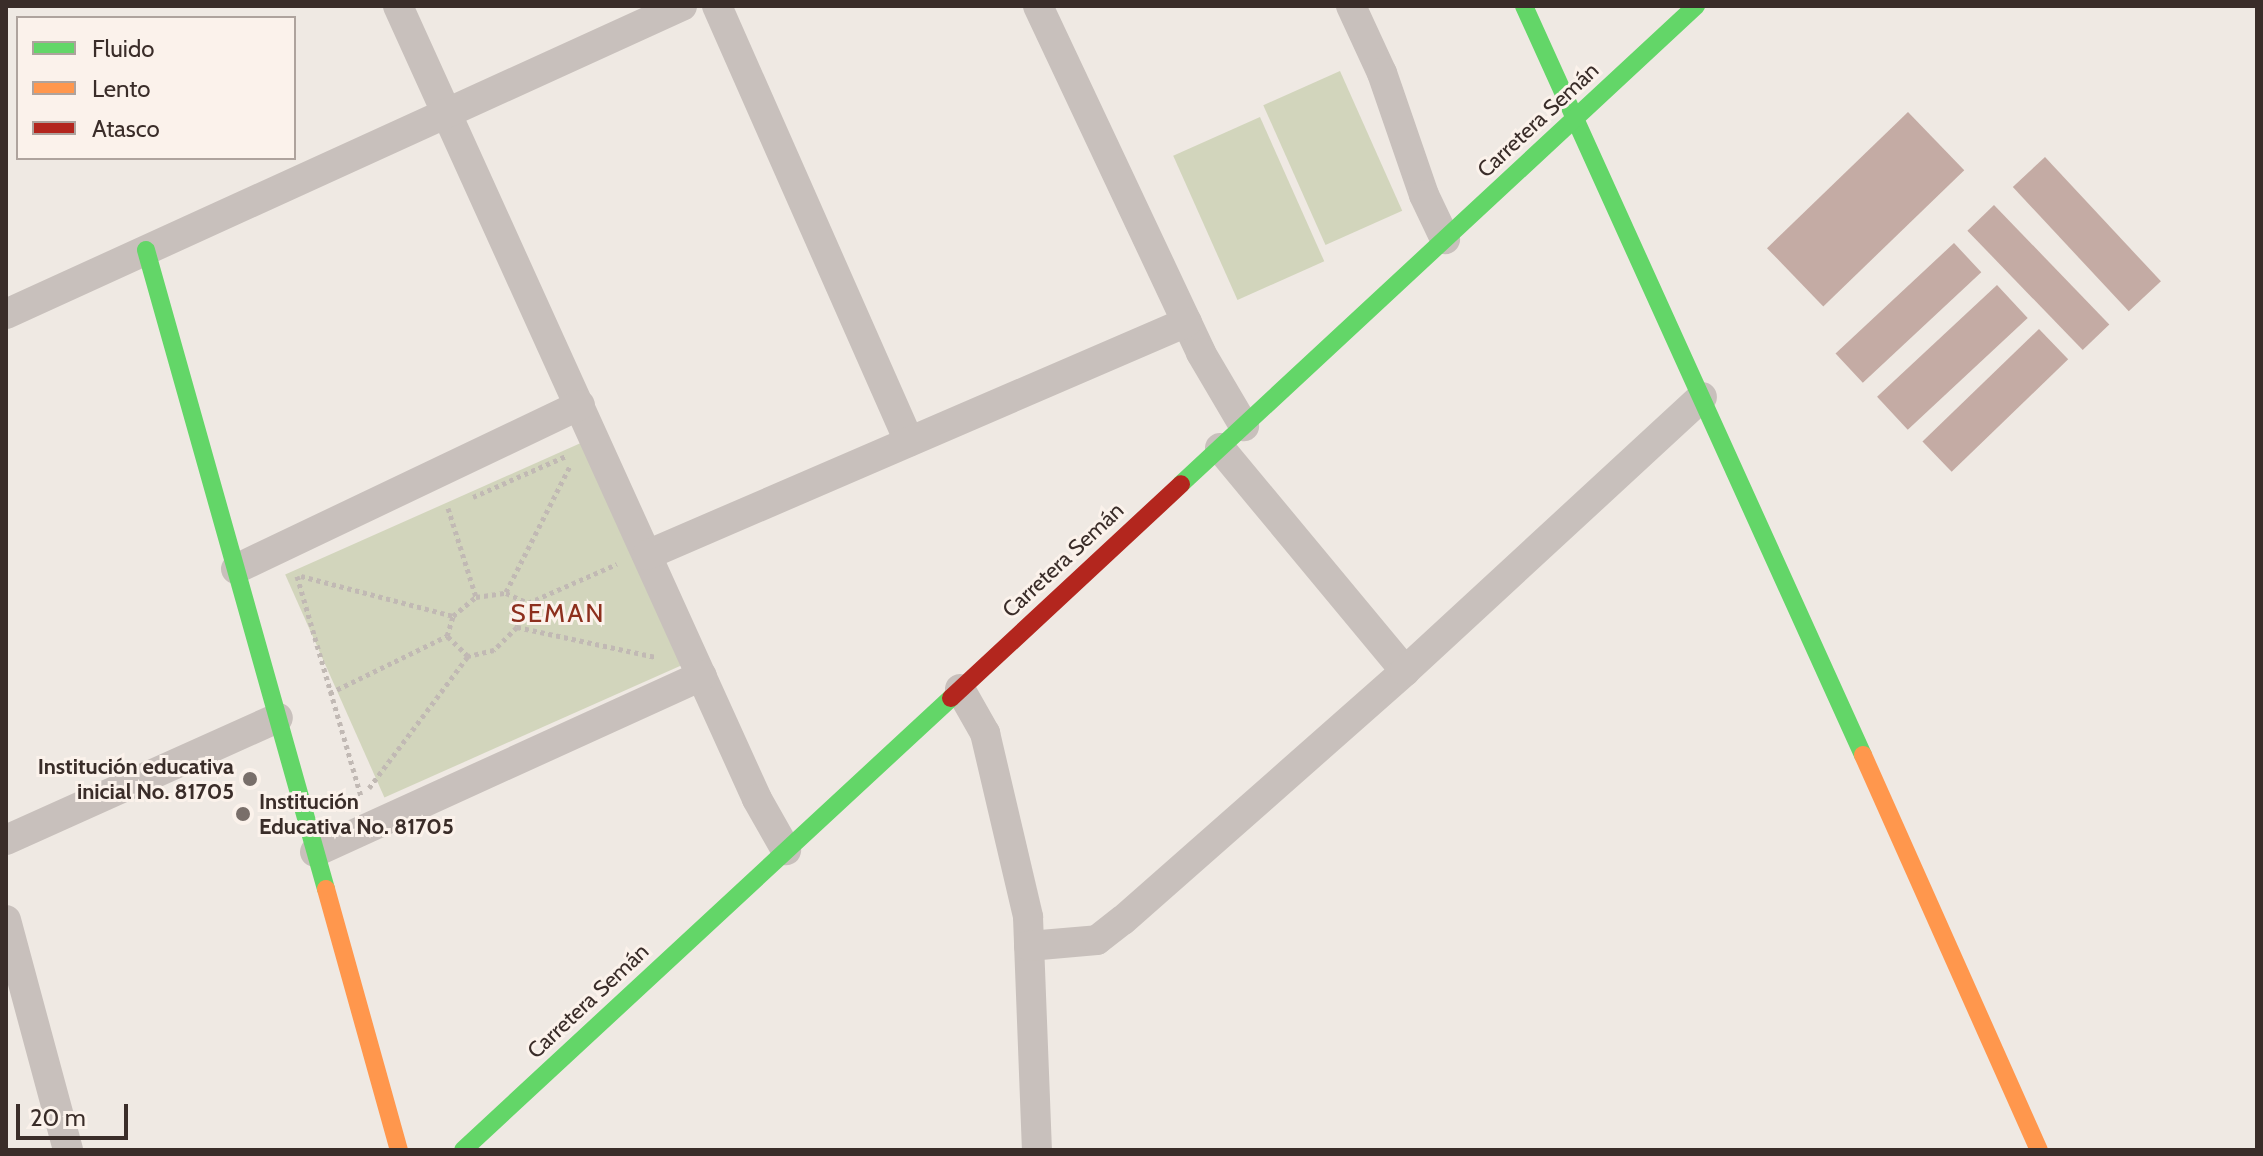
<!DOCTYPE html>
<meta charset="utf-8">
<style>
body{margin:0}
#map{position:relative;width:2263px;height:1156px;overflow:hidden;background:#efe9e3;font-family:Cabin,sans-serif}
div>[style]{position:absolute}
.green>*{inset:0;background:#d2d5bc;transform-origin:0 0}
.building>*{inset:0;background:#c4aba4;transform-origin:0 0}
.path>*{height:5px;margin-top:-2.5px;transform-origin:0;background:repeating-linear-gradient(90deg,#c1b9b4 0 4px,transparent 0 8px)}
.street>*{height:30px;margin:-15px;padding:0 15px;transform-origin:15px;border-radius:15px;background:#c8c0bc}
.fast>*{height:18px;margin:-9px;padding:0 9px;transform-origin:9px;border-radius:9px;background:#63d668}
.slow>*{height:18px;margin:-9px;padding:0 9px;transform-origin:9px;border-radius:9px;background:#ff974d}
.jam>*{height:18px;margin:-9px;padding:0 9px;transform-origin:9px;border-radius:9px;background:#b3261e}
.dots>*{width:22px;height:22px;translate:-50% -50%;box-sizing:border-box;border:4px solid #fbf2eb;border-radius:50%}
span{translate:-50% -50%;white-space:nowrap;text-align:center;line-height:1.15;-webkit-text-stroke:6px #fbf2eb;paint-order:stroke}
.street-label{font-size:22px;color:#3a2d29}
.poi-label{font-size:22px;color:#3a2d29;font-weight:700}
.right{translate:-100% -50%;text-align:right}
.left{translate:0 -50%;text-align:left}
.quarter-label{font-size:26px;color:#8d2f1d;letter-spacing:2px}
.frame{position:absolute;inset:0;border:8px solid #3a2d29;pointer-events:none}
.legend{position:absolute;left:16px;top:16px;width:280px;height:144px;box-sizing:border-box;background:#fbf2eb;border:2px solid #aea39d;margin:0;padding:10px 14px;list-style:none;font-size:24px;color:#3a2d29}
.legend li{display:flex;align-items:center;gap:16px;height:40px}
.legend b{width:40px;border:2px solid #aea39d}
.scale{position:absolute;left:16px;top:1104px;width:112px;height:36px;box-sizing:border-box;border:4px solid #3a2d29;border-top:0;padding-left:10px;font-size:24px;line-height:28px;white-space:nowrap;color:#3a2d29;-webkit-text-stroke:6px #fbf2eb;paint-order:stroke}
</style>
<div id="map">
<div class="green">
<i style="left:1340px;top:71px;width:153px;height:84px;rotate:66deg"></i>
<i style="left:1260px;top:117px;width:158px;height:95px;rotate:66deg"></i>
<i style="left:583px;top:442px;width:244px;height:326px;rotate:66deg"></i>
</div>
<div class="building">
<i style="left:1908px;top:112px;width:81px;height:196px;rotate:46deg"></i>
<i style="left:2045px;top:157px;width:170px;height:44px;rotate:47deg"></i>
<i style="left:1994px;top:205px;width:166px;height:37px;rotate:46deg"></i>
<i style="left:1954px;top:243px;width:40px;height:162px;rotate:47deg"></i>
<i style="left:1997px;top:285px;width:45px;height:164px;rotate:47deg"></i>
<i style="left:2039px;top:329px;width:42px;height:162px;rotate:46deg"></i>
</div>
<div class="path">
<i style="left:473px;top:497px;width:102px;rotate:-23.8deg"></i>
<i style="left:448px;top:508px;width:93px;rotate:72.5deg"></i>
<i style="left:297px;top:576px;width:229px;rotate:73.8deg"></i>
<i style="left:301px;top:576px;width:157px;rotate:14.7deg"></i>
<i style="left:506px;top:592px;width:141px;rotate:-63.1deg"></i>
<i style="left:506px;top:593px;width:24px;rotate:24deg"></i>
<i style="left:528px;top:603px;width:26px;rotate:115deg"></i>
<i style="left:517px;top:627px;width:33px;rotate:135deg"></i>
<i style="left:494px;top:650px;width:27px;rotate:167deg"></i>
<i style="left:468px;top:656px;width:29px;rotate:-136deg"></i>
<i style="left:447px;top:636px;width:21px;rotate:-73deg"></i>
<i style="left:453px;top:616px;width:30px;rotate:-40deg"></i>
<i style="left:476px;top:597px;width:30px;rotate:-8deg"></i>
<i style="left:528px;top:603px;width:97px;rotate:-23.7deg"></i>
<i style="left:517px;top:627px;width:142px;rotate:12.2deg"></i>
<i style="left:330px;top:693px;width:130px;rotate:-26deg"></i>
<i style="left:369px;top:788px;width:165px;rotate:-53.1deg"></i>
</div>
<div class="street">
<i style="left:398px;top:6px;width:870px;rotate:65.64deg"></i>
<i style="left:757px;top:799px;width:59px;rotate:60.4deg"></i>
<i style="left:717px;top:6px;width:476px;rotate:66.2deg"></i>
<i style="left:1038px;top:6px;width:383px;rotate:64.8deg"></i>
<i style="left:1201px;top:353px;width:85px;rotate:59.5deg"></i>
<i style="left:1351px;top:6px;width:74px;rotate:65.2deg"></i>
<i style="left:1382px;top:73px;width:129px;rotate:71deg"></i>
<i style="left:1424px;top:195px;width:49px;rotate:64.5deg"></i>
<i style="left:6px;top:314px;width:743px;rotate:-24.5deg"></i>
<i style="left:1220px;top:448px;width:290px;rotate:50.3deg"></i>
<i style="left:647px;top:555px;width:588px;rotate:-23.34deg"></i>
<i style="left:236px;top:569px;width:381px;rotate:-25.5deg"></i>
<i style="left:960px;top:689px;width:51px;rotate:60.4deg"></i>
<i style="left:985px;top:733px;width:189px;rotate:76.8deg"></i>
<i style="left:1028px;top:917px;width:233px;rotate:87.8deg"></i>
<i style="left:6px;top:840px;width:298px;rotate:-24.2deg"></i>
<i style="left:315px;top:852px;width:425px;rotate:-24.5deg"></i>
<i style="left:6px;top:920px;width:238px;rotate:74.9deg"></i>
<i style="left:1029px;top:946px;width:68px;rotate:-5deg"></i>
<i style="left:1097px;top:940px;width:33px;rotate:-38deg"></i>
<i style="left:1123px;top:920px;width:376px;rotate:-41.4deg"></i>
<i style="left:1405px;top:671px;width:404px;rotate:-42.7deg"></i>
</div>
<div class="fast">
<i style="left:1524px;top:6px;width:822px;rotate:65.65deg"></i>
<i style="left:146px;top:250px;width:664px;rotate:74.27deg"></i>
<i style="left:1181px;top:484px;width:703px;rotate:-42.87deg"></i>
<i style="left:463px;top:1150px;width:665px;rotate:-42.81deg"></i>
</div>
<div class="slow">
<i style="left:1863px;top:755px;width:432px;rotate:66deg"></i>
<i style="left:326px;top:889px;width:271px;rotate:74.4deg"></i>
</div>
<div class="jam">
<i style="left:951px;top:698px;width:314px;rotate:-42.9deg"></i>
</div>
<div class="dots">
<i style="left:250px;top:779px;background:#796f6a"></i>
<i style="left:243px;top:814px;background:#796f6a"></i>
</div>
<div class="street-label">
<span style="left:1538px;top:120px;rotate:-43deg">Carretera Semán</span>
<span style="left:1063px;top:560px;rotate:-43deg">Carretera Semán</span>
<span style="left:588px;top:1001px;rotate:-43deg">Carretera Semán</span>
</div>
<div class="poi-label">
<span class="right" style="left:234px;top:779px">Institución educativa<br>inicial No. 81705</span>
<span class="left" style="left:259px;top:814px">Institución<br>Educativa No. 81705</span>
</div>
<div class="quarter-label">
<span style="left:558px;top:614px">SEMAN</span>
</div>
<div class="frame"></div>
<ul class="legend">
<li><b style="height:10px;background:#63d668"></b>Fluido</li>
<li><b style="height:10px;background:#ff974d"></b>Lento</li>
<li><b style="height:10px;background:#b3261e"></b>Atasco</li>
</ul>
<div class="scale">20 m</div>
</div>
